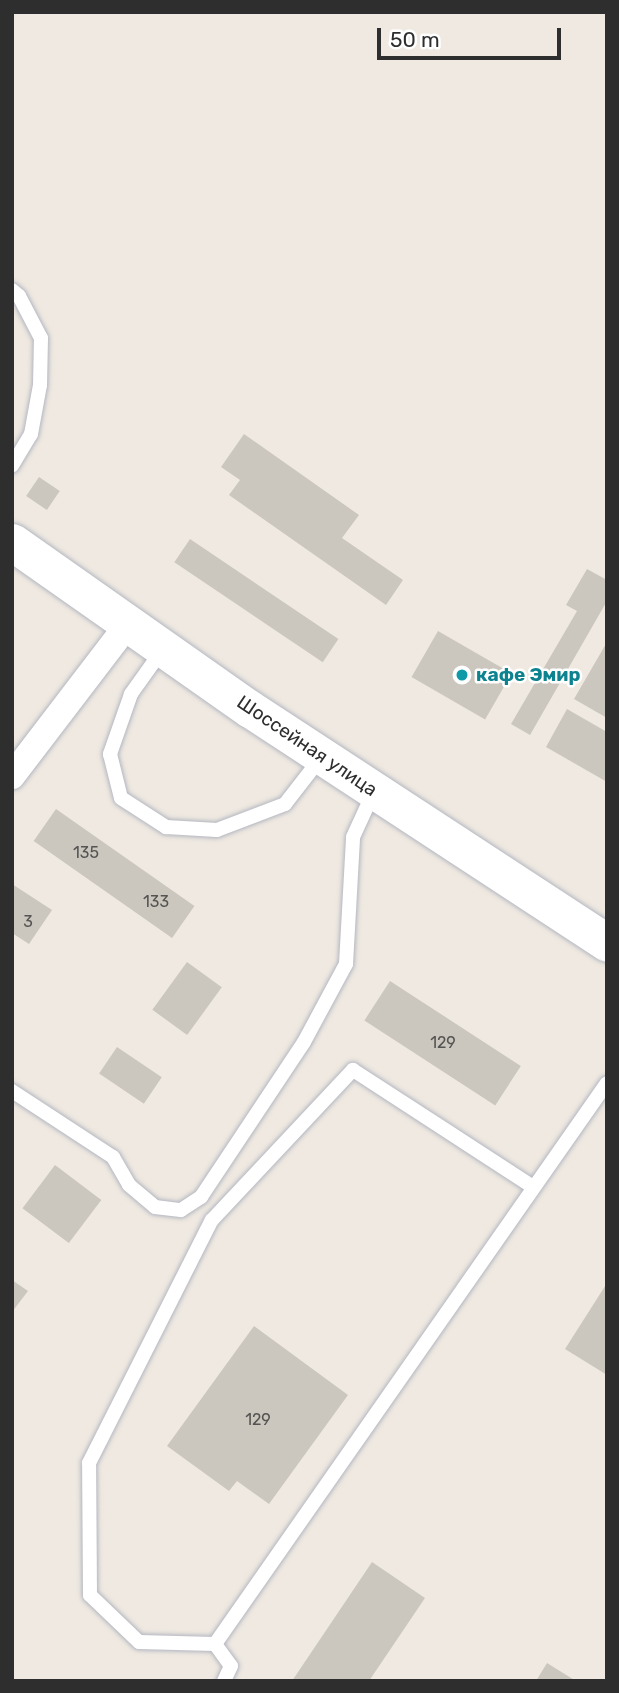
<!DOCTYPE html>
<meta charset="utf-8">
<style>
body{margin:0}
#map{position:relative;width:619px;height:1693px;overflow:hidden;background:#efe9e1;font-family:Rubik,sans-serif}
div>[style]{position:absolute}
.building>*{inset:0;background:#cbc7bf;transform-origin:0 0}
.roads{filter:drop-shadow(0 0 2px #b4b7c1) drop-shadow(0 0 2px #b4b7c1)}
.service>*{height:14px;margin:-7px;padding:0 7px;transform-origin:7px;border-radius:7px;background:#fff}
.minor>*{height:26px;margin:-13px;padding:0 13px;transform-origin:13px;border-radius:13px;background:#fff}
.secondary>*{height:37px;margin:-18.5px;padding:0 18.5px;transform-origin:18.5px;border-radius:18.5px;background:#fff}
.dots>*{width:19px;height:19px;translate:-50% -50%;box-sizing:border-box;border:4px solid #fff;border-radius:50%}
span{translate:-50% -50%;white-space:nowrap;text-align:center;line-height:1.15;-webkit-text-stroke:5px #fff;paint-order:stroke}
.number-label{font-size:16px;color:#555452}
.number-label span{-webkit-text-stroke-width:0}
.culture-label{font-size:19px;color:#0d838f;font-weight:700}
.left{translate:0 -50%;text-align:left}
.street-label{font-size:19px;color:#2e2e2e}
.frame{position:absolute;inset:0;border:14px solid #2e2e2e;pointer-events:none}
.scale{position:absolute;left:377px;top:28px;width:184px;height:32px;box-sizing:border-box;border:4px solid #2e2e2e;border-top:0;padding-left:9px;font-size:21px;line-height:24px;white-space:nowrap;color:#2e2e2e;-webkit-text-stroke:5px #fff;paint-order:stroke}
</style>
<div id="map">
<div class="building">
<i style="clip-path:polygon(244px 434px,359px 515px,342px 538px,403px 580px,386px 605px,229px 495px,240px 480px,221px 467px)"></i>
<i style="left:39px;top:477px;width:25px;height:23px;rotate:34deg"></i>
<i style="left:190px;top:539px;width:179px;height:28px;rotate:34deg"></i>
<i style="clip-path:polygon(587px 569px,607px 580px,607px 601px,530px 735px,511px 724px,577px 611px,566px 605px)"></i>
<i style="left:438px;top:631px;width:85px;height:53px;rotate:30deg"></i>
<i style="clip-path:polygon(607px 642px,607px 718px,574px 699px)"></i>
<i style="clip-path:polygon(567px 709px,607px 732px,607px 782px,546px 747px)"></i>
<i style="left:56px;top:809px;width:169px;height:39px;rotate:35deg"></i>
<i style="clip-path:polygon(12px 884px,52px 910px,29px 944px,12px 933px)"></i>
<i style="left:187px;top:962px;width:43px;height:59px;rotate:36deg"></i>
<i style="left:390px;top:981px;width:156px;height:47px;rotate:33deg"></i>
<i style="left:117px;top:1047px;width:54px;height:32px;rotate:34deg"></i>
<i style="left:55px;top:1165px;width:58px;height:54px;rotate:37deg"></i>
<i style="clip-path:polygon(12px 1280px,28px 1291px,12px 1312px)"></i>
<i style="clip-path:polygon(607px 1283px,607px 1375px,565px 1349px)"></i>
<i style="clip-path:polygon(254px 1326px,348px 1395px,269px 1504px,237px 1481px,229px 1491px,167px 1446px)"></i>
<i style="clip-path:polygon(372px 1562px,425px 1598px,369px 1681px,292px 1681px)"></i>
<i style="clip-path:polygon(547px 1663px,576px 1681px,536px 1681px)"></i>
</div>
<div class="roads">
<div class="service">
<i style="left:12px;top:290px;width:9px;rotate:41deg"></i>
<i style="left:19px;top:296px;width:47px;rotate:62.4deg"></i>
<i style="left:41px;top:338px;width:47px;rotate:91.2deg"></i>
<i style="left:40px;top:385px;width:50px;rotate:100.4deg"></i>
<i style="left:31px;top:434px;width:37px;rotate:121deg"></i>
<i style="left:158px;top:656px;width:47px;rotate:125.4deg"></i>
<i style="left:131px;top:694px;width:64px;rotate:109.3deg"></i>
<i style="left:110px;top:754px;width:45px;rotate:76deg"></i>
<i style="left:121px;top:798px;width:54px;rotate:32.8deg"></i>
<i style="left:166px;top:827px;width:51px;rotate:3.4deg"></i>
<i style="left:217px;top:830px;width:73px;rotate:-20.9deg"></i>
<i style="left:285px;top:804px;width:51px;rotate:-52.2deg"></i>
<i style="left:12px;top:1091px;width:121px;rotate:33.2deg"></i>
<i style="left:113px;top:1157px;width:32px;rotate:60deg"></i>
<i style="left:129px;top:1185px;width:34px;rotate:40deg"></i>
<i style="left:155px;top:1207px;width:26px;rotate:7deg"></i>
<i style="left:181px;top:1210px;width:24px;rotate:-33deg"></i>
<i style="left:201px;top:1197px;width:186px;rotate:-56.4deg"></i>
<i style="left:304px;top:1042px;width:89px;rotate:-61.7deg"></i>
<i style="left:346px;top:964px;width:127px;rotate:-86.8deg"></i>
<i style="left:353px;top:837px;width:41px;rotate:-65.3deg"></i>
<i style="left:215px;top:1644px;width:76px;rotate:-178.5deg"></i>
<i style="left:139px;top:1642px;width:68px;rotate:-136.2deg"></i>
<i style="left:90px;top:1595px;width:132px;rotate:-90.4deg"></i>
<i style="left:89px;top:1463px;width:272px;rotate:-63.2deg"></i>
<i style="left:212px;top:1220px;width:206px;rotate:-46.8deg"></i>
<i style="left:353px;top:1070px;width:215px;rotate:33deg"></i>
<i style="left:215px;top:1644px;width:684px;rotate:-55.06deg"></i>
<i style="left:215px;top:1644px;width:27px;rotate:54deg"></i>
<i style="left:231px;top:1666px;width:17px;rotate:115deg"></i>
</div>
<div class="minor">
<i style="left:12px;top:776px;width:181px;rotate:-52.6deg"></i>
</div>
<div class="secondary">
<i style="left:12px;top:542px;width:291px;rotate:35.1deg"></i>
<i style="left:250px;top:709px;width:427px;rotate:33.2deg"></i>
</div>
</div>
<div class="dots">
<i style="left:462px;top:675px;background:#0f9aa8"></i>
</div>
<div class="number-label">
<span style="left:86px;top:853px">135</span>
<span style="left:156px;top:902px">133</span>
<span style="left:28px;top:922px">3</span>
<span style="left:443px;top:1043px">129</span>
<span style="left:258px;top:1420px">129</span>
</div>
<div class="culture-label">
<span class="left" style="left:476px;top:675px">кафе Эмир</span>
</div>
<div class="street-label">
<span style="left:307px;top:746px;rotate:34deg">Шоссейная улица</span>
</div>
<div class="frame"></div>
<div class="scale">50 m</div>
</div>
